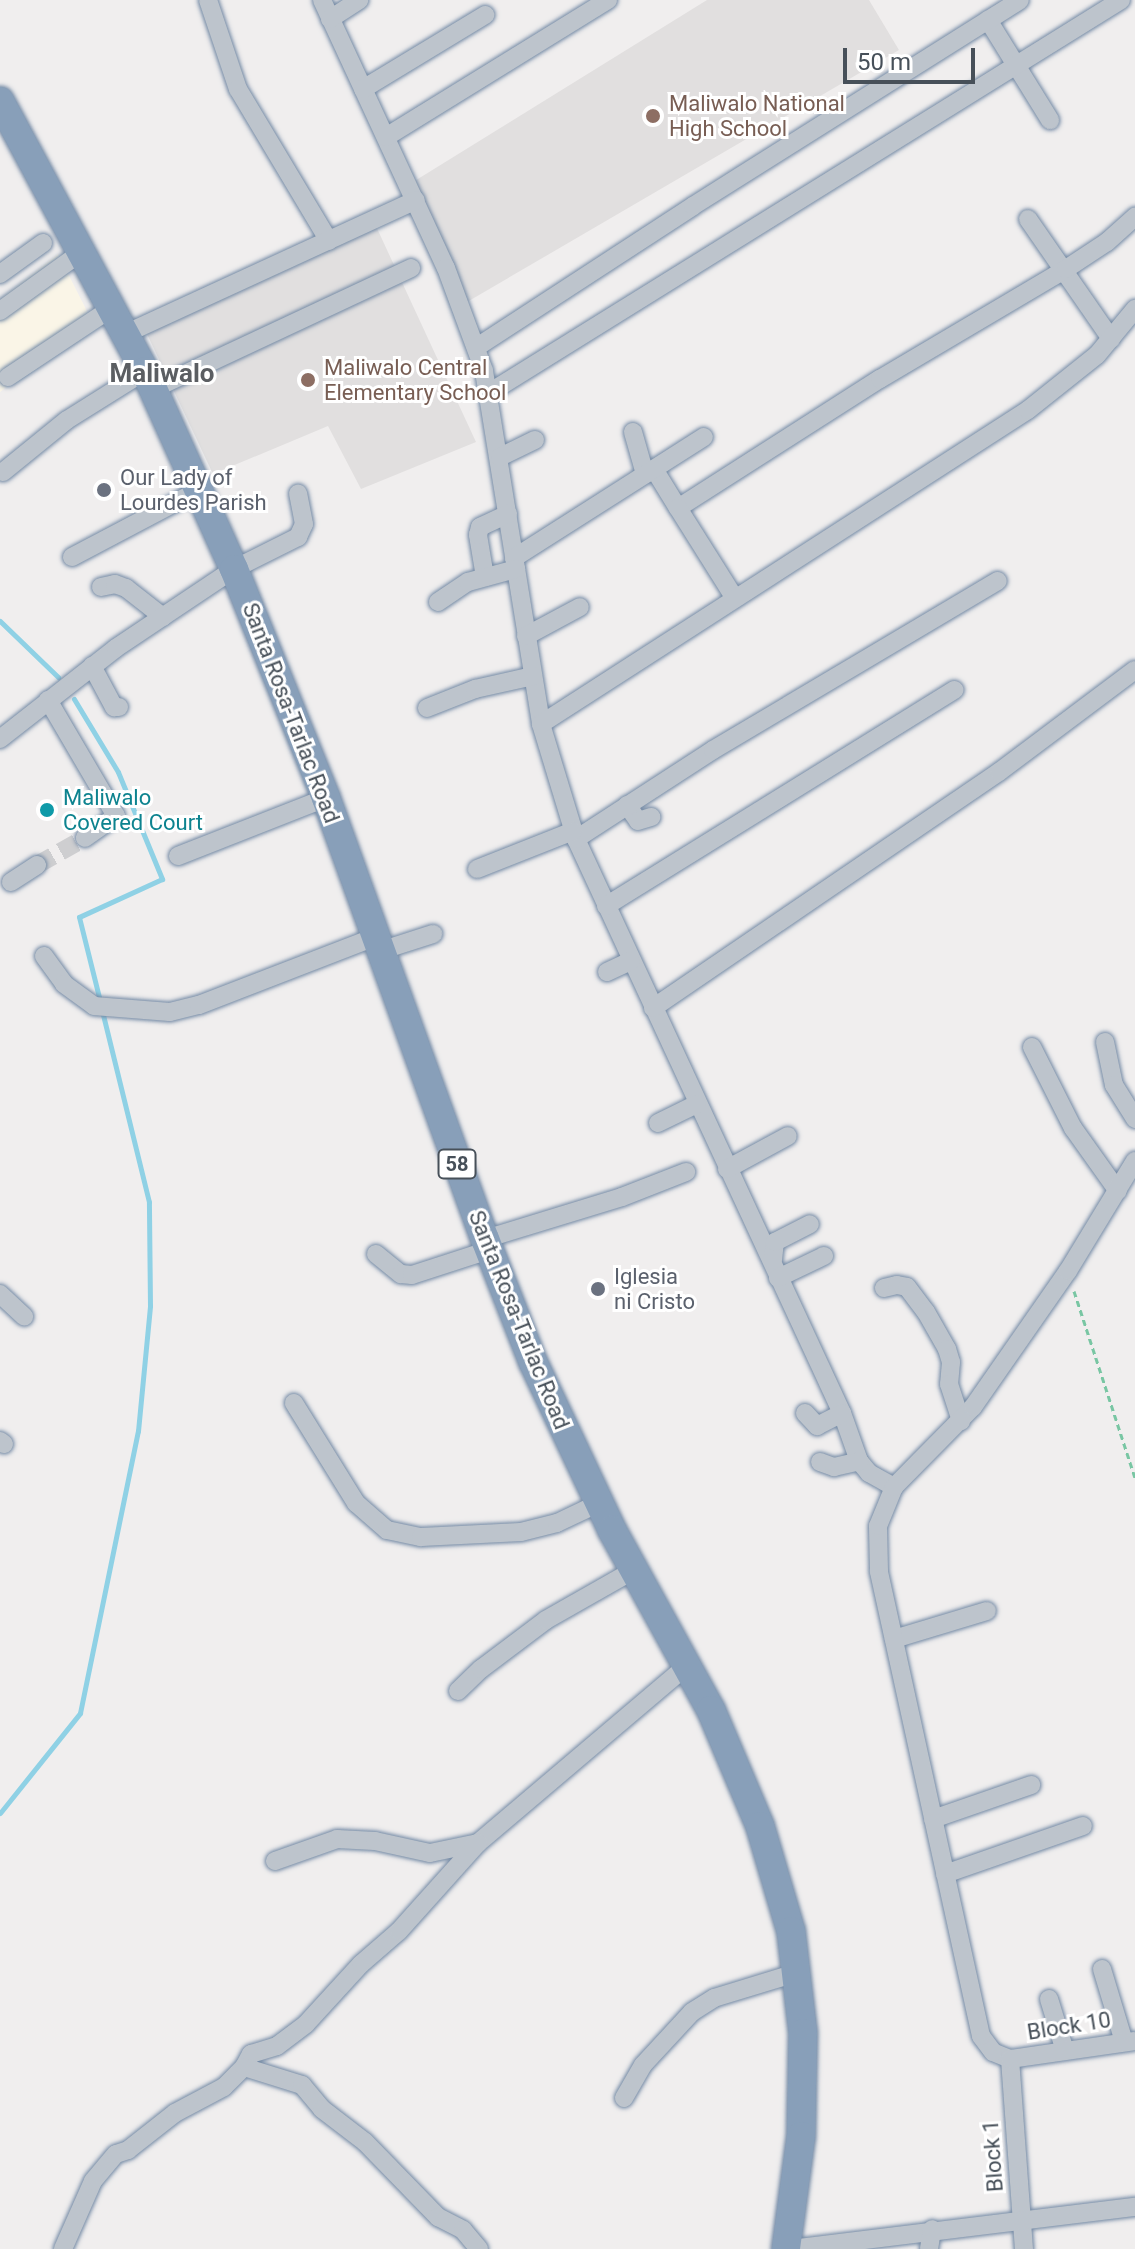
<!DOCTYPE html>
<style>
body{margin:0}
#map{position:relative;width:1135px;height:2249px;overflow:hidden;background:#f0eeee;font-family:Roboto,sans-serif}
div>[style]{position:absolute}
.commercial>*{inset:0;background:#faf5e7}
.education>*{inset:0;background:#e1dfdf}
.stream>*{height:5px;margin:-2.5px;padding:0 2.5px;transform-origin:2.5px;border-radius:2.5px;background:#8fd1e5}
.minor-tunnel>*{height:18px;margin-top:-9px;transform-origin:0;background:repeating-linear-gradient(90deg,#ceced0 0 18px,transparent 0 27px)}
.path>*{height:3px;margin-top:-1.5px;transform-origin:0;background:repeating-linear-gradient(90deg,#79c6a3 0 6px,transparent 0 10px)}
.roads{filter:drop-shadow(0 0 2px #748aa5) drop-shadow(0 0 2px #748aa5)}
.minor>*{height:18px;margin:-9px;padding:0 9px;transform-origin:9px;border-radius:9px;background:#bdc4cc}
.highway>*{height:28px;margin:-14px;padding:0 14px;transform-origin:14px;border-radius:14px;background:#889fb9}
.dots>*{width:22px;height:22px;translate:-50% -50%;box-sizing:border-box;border:4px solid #fff;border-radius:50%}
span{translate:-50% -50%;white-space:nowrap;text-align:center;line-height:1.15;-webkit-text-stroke:6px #fff;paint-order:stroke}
.shield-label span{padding:2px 6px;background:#fff;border:2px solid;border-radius:6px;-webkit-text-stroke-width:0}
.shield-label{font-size:20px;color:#475059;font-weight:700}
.education-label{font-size:22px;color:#785e54}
.left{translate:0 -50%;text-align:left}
.worship-label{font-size:22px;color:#5b616d}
.street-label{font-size:22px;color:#475059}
.culture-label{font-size:22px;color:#0d838f}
.quarter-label{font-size:26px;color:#5b5e62;font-weight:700}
.scale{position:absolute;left:843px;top:48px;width:132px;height:36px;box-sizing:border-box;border:4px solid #475059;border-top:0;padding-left:10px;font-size:24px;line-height:28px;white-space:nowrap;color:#475059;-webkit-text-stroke:6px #fff;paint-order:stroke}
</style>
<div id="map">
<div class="commercial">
<i style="clip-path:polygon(58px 254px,92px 321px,0 392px,0 299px)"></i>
</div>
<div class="education">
<i style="clip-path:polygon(707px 0,869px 0,899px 50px,467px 302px,413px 182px)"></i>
<i style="clip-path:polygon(375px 224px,476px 442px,361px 489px,328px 426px,213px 474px,147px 334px)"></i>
</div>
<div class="stream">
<i style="left:0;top:621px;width:81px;rotate:44deg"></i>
<i style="left:74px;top:699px;width:85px;rotate:58.9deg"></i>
<i style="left:118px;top:772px;width:116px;rotate:67.6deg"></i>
<i style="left:162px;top:879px;width:91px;rotate:155.4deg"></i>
<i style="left:79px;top:917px;width:87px;rotate:76deg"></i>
<i style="left:0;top:1813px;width:128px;rotate:-51.3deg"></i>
<i style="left:80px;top:1713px;width:288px;rotate:-78.4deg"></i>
<i style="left:138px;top:1431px;width:126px;rotate:-84.5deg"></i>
<i style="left:150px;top:1306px;width:104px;rotate:-90.6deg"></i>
<i style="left:149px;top:1202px;width:198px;rotate:-103.8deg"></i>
</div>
<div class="minor-tunnel">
<i style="left:37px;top:865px;width:55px;rotate:-29.4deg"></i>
</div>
<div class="path">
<i style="left:1074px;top:1291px;width:197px;rotate:71.9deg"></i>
</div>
<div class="roads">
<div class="minor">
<i style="left:208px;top:0;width:94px;rotate:71.4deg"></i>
<i style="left:238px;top:89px;width:177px;rotate:59.1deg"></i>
<i style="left:322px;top:0;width:295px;rotate:65.2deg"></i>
<i style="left:446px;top:268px;width:110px;rotate:69.7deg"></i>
<i style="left:484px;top:371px;width:358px;rotate:80.8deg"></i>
<i style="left:541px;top:724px;width:120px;rotate:73.1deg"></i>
<i style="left:576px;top:839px;width:633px;rotate:65.14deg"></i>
<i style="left:842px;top:1413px;width:51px;rotate:70.5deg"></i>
<i style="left:859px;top:1461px;width:16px;rotate:50deg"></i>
<i style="left:869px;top:1473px;width:29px;rotate:29deg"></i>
<i style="left:330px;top:19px;width:35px;rotate:-33deg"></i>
<i style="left:988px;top:20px;width:118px;rotate:58.2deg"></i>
<i style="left:363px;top:89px;width:143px;rotate:-31.2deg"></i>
<i style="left:386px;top:137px;width:261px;rotate:-31.7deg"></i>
<i style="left:1028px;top:219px;width:146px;rotate:55.3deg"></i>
<i style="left:0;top:274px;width:53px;rotate:-35.8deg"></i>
<i style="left:0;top:311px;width:102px;rotate:-35.9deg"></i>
<i style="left:125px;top:334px;width:320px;rotate:-24.7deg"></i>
<i style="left:477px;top:347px;width:258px;rotate:-33.1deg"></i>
<i style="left:693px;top:206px;width:386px;rotate:-32.2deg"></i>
<i style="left:8px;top:377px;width:125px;rotate:-33.6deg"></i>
<i style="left:153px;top:389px;width:285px;rotate:-25.1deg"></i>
<i style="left:489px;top:393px;width:744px;rotate:-31.87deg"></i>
<i style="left:633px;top:432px;width:44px;rotate:74.1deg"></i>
<i style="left:500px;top:457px;width:39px;rotate:-26deg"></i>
<i style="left:654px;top:469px;width:46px;rotate:58.4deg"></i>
<i style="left:678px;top:508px;width:240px;rotate:-32.6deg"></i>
<i style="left:880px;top:379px;width:216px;rotate:-30.6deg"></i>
<i style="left:1066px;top:269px;width:49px;rotate:-33.4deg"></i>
<i style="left:1107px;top:242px;width:38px;rotate:-42deg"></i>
<i style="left:3px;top:472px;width:82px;rotate:-39.1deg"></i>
<i style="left:67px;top:420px;width:92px;rotate:-32.1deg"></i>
<i style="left:678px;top:508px;width:105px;rotate:57.8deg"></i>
<i style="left:72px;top:557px;width:144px;rotate:-27.8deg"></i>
<i style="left:514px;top:558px;width:225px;rotate:-32.5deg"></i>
<i style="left:485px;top:577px;width:43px;rotate:-99.5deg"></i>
<i style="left:478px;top:535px;width:8px;rotate:-76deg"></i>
<i style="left:480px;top:527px;width:31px;rotate:-25deg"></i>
<i style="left:101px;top:587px;width:14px;rotate:-12deg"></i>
<i style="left:115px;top:584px;width:12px;rotate:20deg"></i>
<i style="left:126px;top:588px;width:47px;rotate:38.1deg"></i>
<i style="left:438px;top:602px;width:36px;rotate:-34deg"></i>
<i style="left:468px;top:582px;width:50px;rotate:-15.2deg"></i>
<i style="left:526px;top:636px;width:61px;rotate:-28.2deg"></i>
<i style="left:92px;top:666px;width:47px;rotate:61.8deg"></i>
<i style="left:114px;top:707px;width:5px"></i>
<i style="left:48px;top:700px;width:134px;rotate:59.6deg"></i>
<i style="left:116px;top:816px;width:38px;rotate:145deg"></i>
<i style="left:427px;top:708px;width:52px;rotate:-21.6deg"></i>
<i style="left:475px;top:689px;width:59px;rotate:-12.6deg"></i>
<i style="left:541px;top:724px;width:579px;rotate:-32.81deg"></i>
<i style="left:1028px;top:410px;width:88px;rotate:-38.6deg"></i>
<i style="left:1097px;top:355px;width:60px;rotate:-50.4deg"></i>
<i style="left:0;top:739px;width:147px;rotate:-38.1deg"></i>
<i style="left:116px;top:648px;width:142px;rotate:-33.8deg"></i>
<i style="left:234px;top:569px;width:72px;rotate:-26.6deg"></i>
<i style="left:298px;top:537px;width:14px;rotate:-65deg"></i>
<i style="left:304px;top:524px;width:31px;rotate:-101deg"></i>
<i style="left:627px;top:805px;width:19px;rotate:55deg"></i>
<i style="left:638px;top:821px;width:14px;rotate:-17deg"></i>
<i style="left:576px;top:839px;width:163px;rotate:-33deg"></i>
<i style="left:713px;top:750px;width:331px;rotate:-30.7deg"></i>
<i style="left:178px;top:856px;width:159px;rotate:-21.4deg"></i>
<i style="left:477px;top:869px;width:103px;rotate:-21.6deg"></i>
<i style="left:11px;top:882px;width:31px;rotate:-33deg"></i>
<i style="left:606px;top:906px;width:410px;rotate:-31.8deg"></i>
<i style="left:380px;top:951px;width:56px;rotate:-17.8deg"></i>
<i style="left:44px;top:956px;width:34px;rotate:54deg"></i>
<i style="left:64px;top:984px;width:37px;rotate:36deg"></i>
<i style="left:94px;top:1006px;width:76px;rotate:4.5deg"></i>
<i style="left:170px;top:1012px;width:30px;rotate:-14deg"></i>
<i style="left:199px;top:1005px;width:189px;rotate:-21.1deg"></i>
<i style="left:607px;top:972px;width:26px;rotate:-25deg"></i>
<i style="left:653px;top:1008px;width:419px;rotate:-34.3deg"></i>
<i style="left:999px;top:772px;width:170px;rotate:-36.9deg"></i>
<i style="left:1105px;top:1042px;width:44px;rotate:78.2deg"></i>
<i style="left:1114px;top:1085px;width:40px;rotate:58deg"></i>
<i style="left:1032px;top:1047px;width:91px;rotate:63.2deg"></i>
<i style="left:1073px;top:1128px;width:77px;rotate:54.5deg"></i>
<i style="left:658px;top:1123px;width:43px;rotate:-26deg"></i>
<i style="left:727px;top:1169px;width:69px;rotate:-28.4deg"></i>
<i style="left:485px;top:1239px;width:143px;rotate:-17deg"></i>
<i style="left:622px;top:1197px;width:69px;rotate:-21.3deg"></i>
<i style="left:376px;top:1254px;width:32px;rotate:39deg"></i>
<i style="left:401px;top:1274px;width:11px;rotate:5deg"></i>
<i style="left:412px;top:1275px;width:81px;rotate:-18deg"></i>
<i style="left:773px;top:1260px;width:18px;rotate:-84deg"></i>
<i style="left:775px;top:1242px;width:39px;rotate:-27deg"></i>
<i style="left:778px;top:1278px;width:51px;rotate:-25.6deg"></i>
<i style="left:884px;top:1288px;width:13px;rotate:-13deg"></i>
<i style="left:897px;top:1285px;width:10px;rotate:11deg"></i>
<i style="left:907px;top:1287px;width:31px;rotate:53deg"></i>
<i style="left:926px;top:1312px;width:43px;rotate:60.4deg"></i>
<i style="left:947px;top:1349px;width:14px;rotate:73deg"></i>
<i style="left:951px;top:1362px;width:22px;rotate:95deg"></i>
<i style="left:949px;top:1384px;width:39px;rotate:72deg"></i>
<i style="left:0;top:1294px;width:33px;rotate:43deg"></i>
<i style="left:294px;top:1403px;width:118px;rotate:58.2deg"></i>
<i style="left:356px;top:1503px;width:41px;rotate:41.1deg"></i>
<i style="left:387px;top:1530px;width:35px;rotate:12deg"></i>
<i style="left:421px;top:1537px;width:100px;rotate:-2.9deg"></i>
<i style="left:521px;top:1532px;width:37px;rotate:-14deg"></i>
<i style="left:557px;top:1523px;width:47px;rotate:-25.5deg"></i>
<i style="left:805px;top:1413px;width:18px;rotate:47deg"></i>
<i style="left:817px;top:1426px;width:28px;rotate:-27deg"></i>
<i style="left:0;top:1441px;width:5px;rotate:37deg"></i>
<i style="left:820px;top:1462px;width:15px;rotate:20deg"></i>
<i style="left:834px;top:1467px;width:26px;rotate:-13deg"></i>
<i style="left:894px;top:1639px;width:97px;rotate:-16.8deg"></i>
<i style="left:458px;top:1691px;width:32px;rotate:-44deg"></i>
<i style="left:481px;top:1669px;width:81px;rotate:-37deg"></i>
<i style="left:546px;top:1620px;width:101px;rotate:-29.6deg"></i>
<i style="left:933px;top:1819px;width:104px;rotate:-19.1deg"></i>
<i style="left:275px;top:1861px;width:66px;rotate:-19.5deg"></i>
<i style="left:337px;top:1839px;width:38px;rotate:3deg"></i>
<i style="left:375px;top:1841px;width:56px;rotate:12.3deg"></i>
<i style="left:430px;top:1853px;width:49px;rotate:-11.8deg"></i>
<i style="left:478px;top:1843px;width:274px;rotate:-40.3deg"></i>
<i style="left:945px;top:1874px;width:146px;rotate:-19.2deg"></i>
<i style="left:1102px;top:1969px;width:76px;rotate:73.2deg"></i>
<i style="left:1049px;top:1999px;width:54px;rotate:72.9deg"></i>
<i style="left:1010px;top:2059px;width:18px;rotate:-158deg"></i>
<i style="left:993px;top:2052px;width:20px;rotate:-127deg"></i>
<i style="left:981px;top:2036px;width:476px;rotate:-102.4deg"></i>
<i style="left:879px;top:1571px;width:45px;rotate:-91.3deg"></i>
<i style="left:878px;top:1526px;width:42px;rotate:-67.7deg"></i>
<i style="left:894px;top:1487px;width:112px;rotate:-45.4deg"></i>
<i style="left:973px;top:1407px;width:166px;rotate:-55.1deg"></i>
<i style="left:1068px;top:1271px;width:129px;rotate:-58.7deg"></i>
<i style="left:1010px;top:2059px;width:191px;rotate:85.8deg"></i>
<i style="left:1010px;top:2059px;width:126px;rotate:-8.2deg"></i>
<i style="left:244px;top:2067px;width:15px;rotate:-62deg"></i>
<i style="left:251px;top:2054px;width:27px;rotate:-17deg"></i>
<i style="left:277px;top:2046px;width:36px;rotate:-37deg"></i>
<i style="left:306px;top:2024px;width:81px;rotate:-47.5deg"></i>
<i style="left:361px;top:1964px;width:50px;rotate:-41deg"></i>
<i style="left:399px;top:1931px;width:118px;rotate:-48.1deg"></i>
<i style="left:624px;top:2098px;width:38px;rotate:-60deg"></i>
<i style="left:643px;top:2065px;width:72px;rotate:-47.2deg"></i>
<i style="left:692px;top:2012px;width:26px;rotate:-32deg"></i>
<i style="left:714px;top:1998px;width:86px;rotate:-17deg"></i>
<i style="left:63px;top:2249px;width:74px;rotate:-66.2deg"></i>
<i style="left:93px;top:2181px;width:35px;rotate:-50deg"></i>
<i style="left:116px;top:2154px;width:13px;rotate:-18deg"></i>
<i style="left:128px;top:2150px;width:60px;rotate:-38.2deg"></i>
<i style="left:175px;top:2113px;width:55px;rotate:-28deg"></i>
<i style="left:224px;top:2087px;width:28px;rotate:-45deg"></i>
<i style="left:244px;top:2067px;width:61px;rotate:17.2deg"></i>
<i style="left:302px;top:2085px;width:31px;rotate:50deg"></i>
<i style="left:322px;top:2109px;width:54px;rotate:37.5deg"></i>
<i style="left:365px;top:2142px;width:105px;rotate:45.8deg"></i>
<i style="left:438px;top:2217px;width:28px;rotate:27deg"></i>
<i style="left:463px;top:2230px;width:25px;rotate:50deg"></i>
<i style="left:791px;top:2249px;width:347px;rotate:-7deg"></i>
<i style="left:929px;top:2249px;width:20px;rotate:-81deg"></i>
</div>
<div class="highway">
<i style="left:0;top:101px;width:306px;rotate:61.8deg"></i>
<i style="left:145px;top:371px;width:217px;rotate:65.8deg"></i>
<i style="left:234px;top:569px;width:247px;rotate:68.1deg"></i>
<i style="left:326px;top:798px;width:469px;rotate:70.2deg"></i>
<i style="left:485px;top:1239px;width:132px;rotate:68.7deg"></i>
<i style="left:533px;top:1362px;width:186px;rotate:64.8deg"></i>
<i style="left:612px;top:1530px;width:205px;rotate:61.2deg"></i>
<i style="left:711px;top:1710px;width:126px;rotate:67.1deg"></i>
<i style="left:760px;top:1826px;width:109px;rotate:73.6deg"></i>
<i style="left:791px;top:1931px;width:103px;rotate:83.3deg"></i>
<i style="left:803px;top:2033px;width:103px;rotate:91.1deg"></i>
<i style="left:801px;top:2136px;width:114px;rotate:97.6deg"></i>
</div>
</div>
<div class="dots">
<i style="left:653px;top:116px;background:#8d6e63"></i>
<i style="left:308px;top:380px;background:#8d6e63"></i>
<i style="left:104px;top:490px;background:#6b7280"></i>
<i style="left:47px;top:810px;background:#0f9aa8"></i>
<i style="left:598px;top:1289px;background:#6b7280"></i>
</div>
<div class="shield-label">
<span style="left:457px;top:1164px">58</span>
</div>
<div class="education-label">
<span class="left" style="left:669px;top:116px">Maliwalo National<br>High School</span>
<span class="left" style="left:324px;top:380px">Maliwalo Central<br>Elementary School</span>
</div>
<div class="worship-label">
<span class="left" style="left:120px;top:490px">Our Lady of<br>Lourdes Parish</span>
<span class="left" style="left:614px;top:1289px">Iglesia<br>ni Cristo</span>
</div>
<div class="street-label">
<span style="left:291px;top:713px;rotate:69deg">Santa Rosa-Tarlac Road</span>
<span style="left:519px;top:1320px;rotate:68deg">Santa Rosa-Tarlac Road</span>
<span style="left:1069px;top:2026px;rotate:-9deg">Block 10</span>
<span style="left:993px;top:2156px;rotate:-94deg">Block 1</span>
</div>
<div class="culture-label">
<span class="left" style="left:63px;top:810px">Maliwalo<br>Covered Court</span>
</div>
<div class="quarter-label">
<span style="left:162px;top:374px">Maliwalo</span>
</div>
<div class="scale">50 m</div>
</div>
